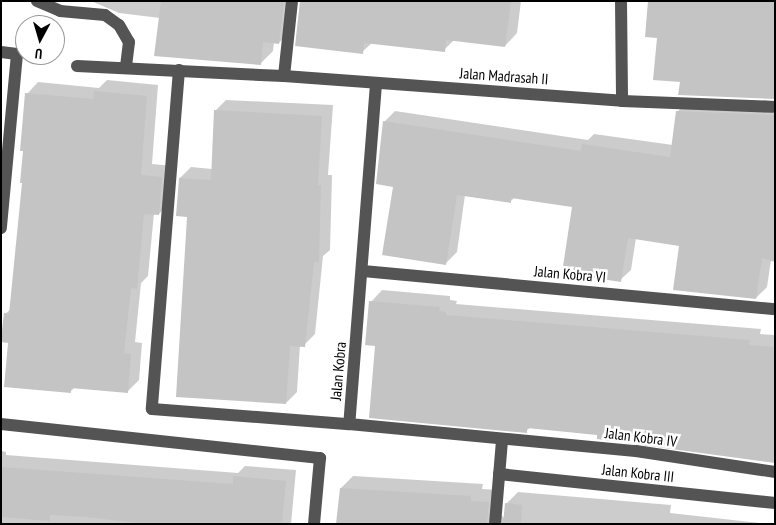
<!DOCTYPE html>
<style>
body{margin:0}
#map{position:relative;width:776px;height:525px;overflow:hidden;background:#fff;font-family:"PT Sans Narrow",sans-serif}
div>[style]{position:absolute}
.shadow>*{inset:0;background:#0003}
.building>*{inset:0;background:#c4c4c4}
.minor>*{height:12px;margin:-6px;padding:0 6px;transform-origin:6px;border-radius:6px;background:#545454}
span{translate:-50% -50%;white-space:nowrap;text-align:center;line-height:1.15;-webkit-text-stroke:5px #fff;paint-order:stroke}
.street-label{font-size:15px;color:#000}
.frame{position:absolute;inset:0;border:2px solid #000;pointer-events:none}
.north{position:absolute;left:15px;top:15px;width:50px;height:50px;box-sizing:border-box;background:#fff;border:1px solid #999;border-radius:50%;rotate:186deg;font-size:14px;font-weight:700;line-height:20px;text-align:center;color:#000}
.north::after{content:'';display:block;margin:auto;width:18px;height:22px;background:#000;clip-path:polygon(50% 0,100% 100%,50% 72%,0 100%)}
</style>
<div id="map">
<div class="shadow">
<i style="clip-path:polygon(91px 1px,295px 1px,291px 30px,279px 43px,274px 42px,273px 51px,260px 64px,160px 18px,119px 13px)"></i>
<i style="clip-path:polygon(301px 1px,521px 1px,517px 33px,505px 46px,454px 40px,444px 50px,372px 43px,362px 52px)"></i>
<i style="clip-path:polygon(107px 80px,158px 85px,152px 164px,173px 166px,170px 202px,159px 214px,154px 213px,148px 276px,141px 283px,135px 342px,142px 343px,139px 380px,127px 392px,75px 387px,70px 392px,10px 342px,5px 314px,11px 309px,24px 182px,27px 94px,38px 82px,99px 88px)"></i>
<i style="clip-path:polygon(226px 100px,333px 105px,328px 175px,332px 175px,330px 250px,323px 256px,315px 334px,304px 345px,300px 345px,297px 392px,286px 403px,188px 216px,180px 178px,191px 167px,212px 169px,216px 110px)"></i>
<i style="clip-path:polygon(688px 101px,775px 104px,775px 261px,771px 260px,767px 287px,756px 298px,681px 245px,636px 238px,631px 270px,620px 280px,573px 206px,515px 197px,510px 202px,465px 195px,457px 252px,446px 263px,394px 186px,384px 122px,395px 111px,588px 140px,594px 134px,673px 145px,677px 112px)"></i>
<i style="clip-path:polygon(382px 290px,450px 296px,450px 300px,457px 301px,456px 304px,761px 329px,760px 334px,775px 335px,775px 462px,599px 434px,531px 427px,526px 431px,376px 345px,371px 302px)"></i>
<i style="clip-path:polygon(1px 451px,6px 452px,6px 455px,238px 473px,245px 466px,296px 470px,291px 524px,1px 524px)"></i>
<i style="clip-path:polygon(353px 476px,483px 484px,482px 489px,500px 490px,498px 511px,504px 518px,506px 504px,518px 492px,671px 505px,670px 513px,768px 524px,338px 524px,341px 488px)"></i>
</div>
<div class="building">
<i style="clip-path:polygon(161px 1px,284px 1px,279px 44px,263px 42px,261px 65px,154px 56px)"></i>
<i style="clip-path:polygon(300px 1px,511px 1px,505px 47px,446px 40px,445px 52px,364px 43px,363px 54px,295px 46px)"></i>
<i style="clip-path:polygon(648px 1px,775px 1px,775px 99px,678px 95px,680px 82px,653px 80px,657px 38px,645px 37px)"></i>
<i style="clip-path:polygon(94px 91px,147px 96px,141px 175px,162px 177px,159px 215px,144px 214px,137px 289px,131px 288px,124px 353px,131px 354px,128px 393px,71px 388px,71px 393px,4px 387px,8px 343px,1px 342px,1px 339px,4px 313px,9px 314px,22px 183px,20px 183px,23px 151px,20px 151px,25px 93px,93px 99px)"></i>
<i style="clip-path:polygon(214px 110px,322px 116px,318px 185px,321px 185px,319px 262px,314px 262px,305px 347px,290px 346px,286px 404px,176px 397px,187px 217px,176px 216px,179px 178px,211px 180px)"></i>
<i style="clip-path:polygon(676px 111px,775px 115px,775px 262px,762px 258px,756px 299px,673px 290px,679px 246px,628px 238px,621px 282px,562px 273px,572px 207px,511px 198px,511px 203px,457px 195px,446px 265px,382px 255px,393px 187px,376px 184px,383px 121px,581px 151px,582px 144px,670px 157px)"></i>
<i style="clip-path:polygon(369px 301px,440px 307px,439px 311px,446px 312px,446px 315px,750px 340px,749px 345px,775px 347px,775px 463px,597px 439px,597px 435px,527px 428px,527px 433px,369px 418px,375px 346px,365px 345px)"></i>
<i style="clip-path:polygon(1px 467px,233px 484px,233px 476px,286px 481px,282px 524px,147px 524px,86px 517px,50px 515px,50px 521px,1px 517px)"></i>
<i style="clip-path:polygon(340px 488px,471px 496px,471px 501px,489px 502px,487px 524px,336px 524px)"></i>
<i style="clip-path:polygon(505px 503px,522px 505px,521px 524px,503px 524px)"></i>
</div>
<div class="minor">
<i style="left:37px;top:1px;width:25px;rotate:23deg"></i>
<i style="left:60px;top:11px;width:45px;rotate:5.1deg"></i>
<i style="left:105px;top:15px;width:17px;rotate:36deg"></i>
<i style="left:119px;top:25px;width:20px;rotate:60deg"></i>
<i style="left:129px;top:42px;width:26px;rotate:97deg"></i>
<i style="left:621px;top:1px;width:100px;rotate:89.4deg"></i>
<i style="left:1px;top:52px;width:16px;rotate:7deg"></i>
<i style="left:17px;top:54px;width:175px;rotate:95.3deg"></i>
<i style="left:77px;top:66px;width:207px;rotate:2.8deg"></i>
<i style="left:284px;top:76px;width:339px;rotate:4.2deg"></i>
<i style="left:622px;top:101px;width:153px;rotate:2.2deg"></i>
<i style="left:179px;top:70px;width:340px;rotate:94.6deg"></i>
<i style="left:152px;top:409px;width:198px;rotate:4.4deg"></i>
<i style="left:284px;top:76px;width:75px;rotate:-83.9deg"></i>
<i style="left:376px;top:84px;width:341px;rotate:94.5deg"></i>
<i style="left:349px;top:424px;width:288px;rotate:5.4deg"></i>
<i style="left:636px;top:451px;width:141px;rotate:8.6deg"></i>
<i style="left:363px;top:271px;width:414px;rotate:5.3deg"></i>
<i style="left:1px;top:424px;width:321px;rotate:6.1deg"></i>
<i style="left:320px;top:458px;width:66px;rotate:95.2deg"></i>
<i style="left:499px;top:474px;width:278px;rotate:6deg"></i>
<i style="left:495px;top:524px;width:84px;rotate:-85.2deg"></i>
</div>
<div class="street-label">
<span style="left:504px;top:76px;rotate:4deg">Jalan Madrasah II</span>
<span style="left:570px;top:274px;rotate:5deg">Jalan Kobra VI</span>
<span style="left:338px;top:371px;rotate:-85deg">Jalan Kobra</span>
<span style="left:641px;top:437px;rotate:7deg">Jalan Kobra IV</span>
<span style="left:638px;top:473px;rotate:6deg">Jalan Kobra III</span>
</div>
<div class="frame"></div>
<div class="north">U</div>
</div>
